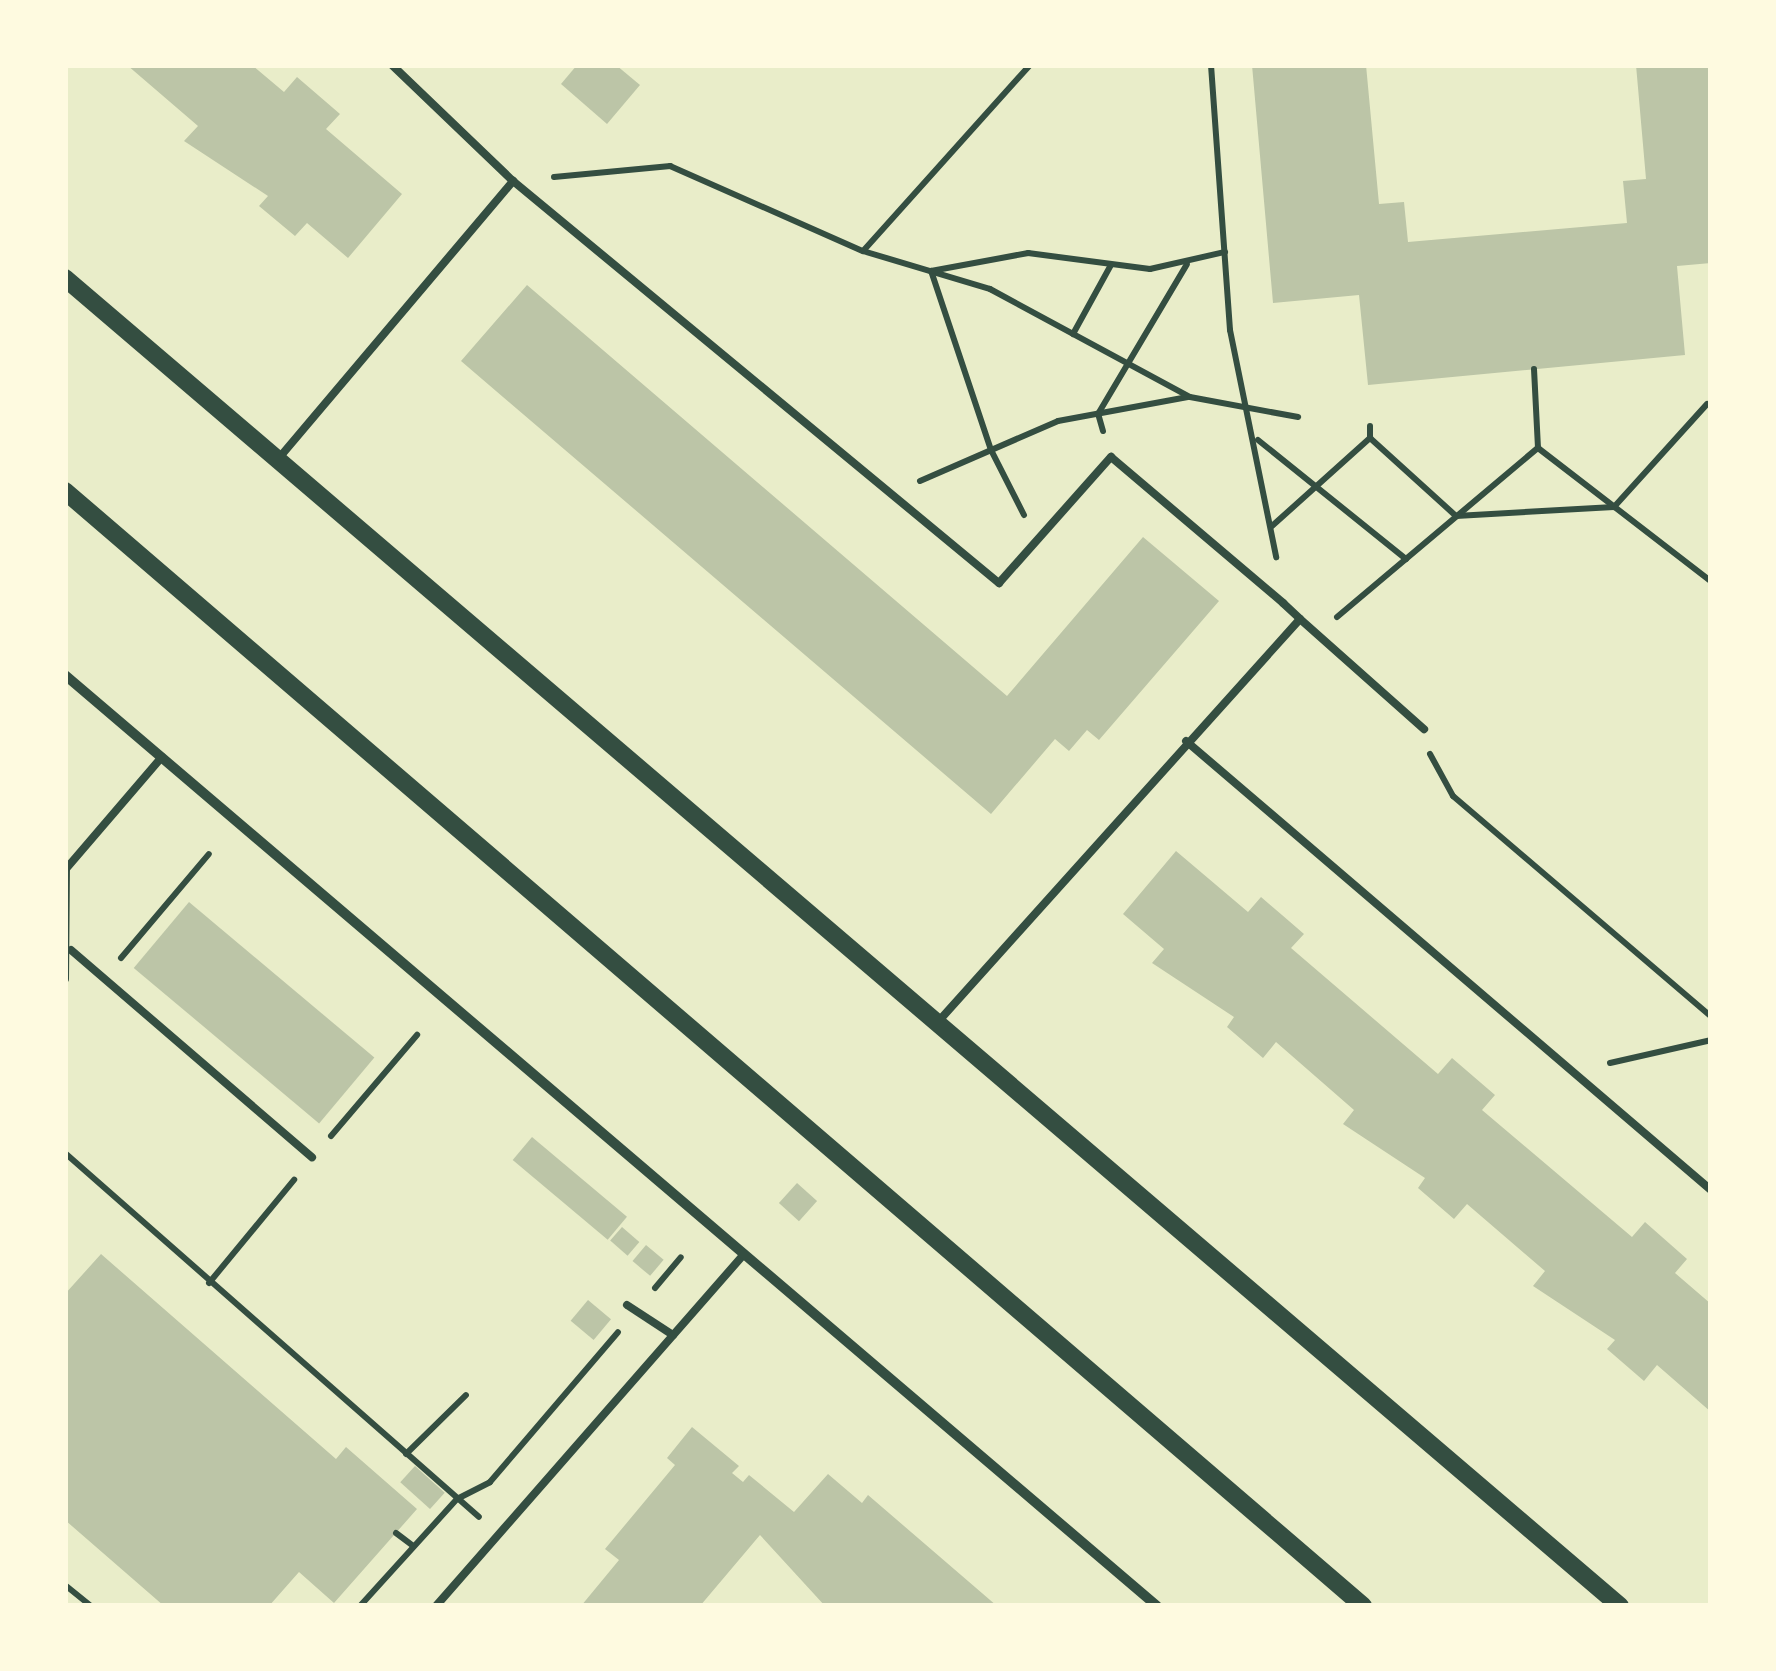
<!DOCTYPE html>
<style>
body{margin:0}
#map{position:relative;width:1776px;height:1671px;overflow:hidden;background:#e9edc9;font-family:"Noto Sans",sans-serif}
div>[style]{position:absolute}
.building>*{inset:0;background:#bcc5a7;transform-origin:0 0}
.path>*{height:6px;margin:-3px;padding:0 3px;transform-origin:3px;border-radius:3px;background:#344e41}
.service>*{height:8px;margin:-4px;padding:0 4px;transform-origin:4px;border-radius:4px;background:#344e41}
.minor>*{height:10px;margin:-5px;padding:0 5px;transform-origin:5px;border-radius:5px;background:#344e41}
.tertiary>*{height:18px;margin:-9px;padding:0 9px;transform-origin:9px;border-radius:9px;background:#344e41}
span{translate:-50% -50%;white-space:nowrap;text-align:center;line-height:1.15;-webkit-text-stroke:8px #fefae0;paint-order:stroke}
.frame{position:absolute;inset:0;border:68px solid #fefae0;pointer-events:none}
</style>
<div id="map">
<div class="building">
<i style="clip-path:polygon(127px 65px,252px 65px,284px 92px,297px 77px,340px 114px,326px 129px,402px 194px,348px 258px,307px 223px,295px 236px,259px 206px,268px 196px,184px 141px,198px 126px)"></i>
<i style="clip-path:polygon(577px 65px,616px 65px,640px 85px,607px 124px,561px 84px)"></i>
<i style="clip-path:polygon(1252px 65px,1366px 65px,1379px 204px,1404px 202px,1408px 242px,1627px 223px,1623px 181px,1646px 179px,1636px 65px,1711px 65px,1711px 263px,1677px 266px,1685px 355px,1368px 385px,1359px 295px,1273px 303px)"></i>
<i style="clip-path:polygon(527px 285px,1007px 696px,1143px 537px,1219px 601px,1099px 740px,1087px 730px,1069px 751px,1055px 739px,991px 814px,461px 361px)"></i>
<i style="clip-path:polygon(1176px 851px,1248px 912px,1261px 897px,1282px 915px,1304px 934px,1291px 948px,1438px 1074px,1452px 1058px,1495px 1095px,1482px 1110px,1632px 1237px,1645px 1222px,1687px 1259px,1675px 1273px,1711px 1304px,1711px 1412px,1657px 1365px,1644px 1381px,1607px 1349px,1615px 1340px,1533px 1286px,1545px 1271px,1467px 1204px,1454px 1219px,1418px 1188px,1425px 1178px,1343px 1124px,1354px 1110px,1276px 1042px,1263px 1058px,1227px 1027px,1234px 1017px,1152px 963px,1164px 949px,1123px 914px)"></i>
<i style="left:189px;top:902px;width:242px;height:86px;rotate:40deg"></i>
<i style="left:532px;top:1137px;width:124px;height:30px;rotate:40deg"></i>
<i style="left:797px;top:1183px;width:27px;height:27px;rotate:42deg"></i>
<i style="left:622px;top:1227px;width:23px;height:18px;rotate:41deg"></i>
<i style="left:646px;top:1245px;width:23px;height:21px;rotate:40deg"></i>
<i style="clip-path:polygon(101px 1254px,336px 1459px,346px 1447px,417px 1509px,334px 1603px,299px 1572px,269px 1606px,164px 1606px,65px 1520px,65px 1294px)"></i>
<i style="left:588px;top:1300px;width:30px;height:27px;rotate:40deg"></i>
<i style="clip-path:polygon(692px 1427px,739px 1466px,732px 1473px,743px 1482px,749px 1475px,794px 1512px,828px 1474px,862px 1503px,868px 1495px,997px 1606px,825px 1606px,760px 1535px,700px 1606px,581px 1606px,619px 1560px,605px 1549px,675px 1465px,667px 1458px)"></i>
<i style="left:415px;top:1466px;width:40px;height:22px;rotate:42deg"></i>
</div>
<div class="path">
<i style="left:1211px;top:65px;width:266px;rotate:85.9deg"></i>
<i style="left:1230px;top:330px;width:232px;rotate:78.5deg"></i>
<i style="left:554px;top:177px;width:117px;rotate:-5.4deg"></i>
<i style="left:670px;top:166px;width:211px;rotate:23.8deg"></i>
<i style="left:863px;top:251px;width:133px;rotate:16.7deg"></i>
<i style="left:990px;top:289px;width:227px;rotate:28.4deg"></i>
<i style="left:1190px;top:397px;width:110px;rotate:10.5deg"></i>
<i style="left:864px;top:250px;width:249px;rotate:-48.1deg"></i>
<i style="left:1073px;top:334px;width:79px;rotate:-61.2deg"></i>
<i style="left:1534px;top:369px;width:79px;rotate:87.1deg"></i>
<i style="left:1370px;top:426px;width:12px;rotate:90deg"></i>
<i style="left:1370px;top:438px;width:116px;rotate:42.2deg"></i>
<i style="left:1456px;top:516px;width:158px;rotate:-3.3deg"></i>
<i style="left:1614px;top:507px;width:139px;rotate:-47.9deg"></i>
<i style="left:1103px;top:431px;width:18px;rotate:-106deg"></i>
<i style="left:1098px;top:414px;width:174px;rotate:-59.3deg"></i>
<i style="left:1258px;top:440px;width:190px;rotate:38.8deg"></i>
<i style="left:1538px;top:448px;width:218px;rotate:37.6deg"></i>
<i style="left:920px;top:481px;width:150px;rotate:-23.5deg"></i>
<i style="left:1058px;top:421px;width:132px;rotate:-10.5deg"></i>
<i style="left:1024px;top:515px;width:73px;rotate:-116.9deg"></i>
<i style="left:991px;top:450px;width:189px;rotate:-108.5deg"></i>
<i style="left:931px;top:271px;width:99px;rotate:-10.5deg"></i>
<i style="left:1028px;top:253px;width:123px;rotate:7.5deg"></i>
<i style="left:1150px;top:269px;width:77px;rotate:-12.8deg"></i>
<i style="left:1272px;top:526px;width:132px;rotate:-41.9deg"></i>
<i style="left:1337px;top:617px;width:263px;rotate:-40.1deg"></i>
<i style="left:1430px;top:754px;width:48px;rotate:61.3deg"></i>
<i style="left:1453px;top:796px;width:339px;rotate:40.5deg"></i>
<i style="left:121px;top:958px;width:136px;rotate:-49.8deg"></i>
<i style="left:1610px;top:1063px;width:104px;rotate:-12.8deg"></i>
<i style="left:331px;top:1136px;width:133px;rotate:-49.6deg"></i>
<i style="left:65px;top:1153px;width:551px;rotate:41.32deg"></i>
<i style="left:209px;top:1283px;width:134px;rotate:-50.5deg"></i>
<i style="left:655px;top:1288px;width:40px;rotate:-50deg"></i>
<i style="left:406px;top:1454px;width:84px;rotate:-44.5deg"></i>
<i style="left:396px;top:1533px;width:21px;rotate:37deg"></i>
<i style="left:65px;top:1585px;width:33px;rotate:39deg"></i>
<i style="left:360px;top:1606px;width:144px;rotate:-47.8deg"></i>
<i style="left:457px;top:1499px;width:37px;rotate:-27deg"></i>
<i style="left:490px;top:1482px;width:197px;rotate:-49.5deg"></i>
</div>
<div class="service">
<i style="left:392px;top:65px;width:168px;rotate:43.8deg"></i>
<i style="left:279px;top:458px;width:363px;rotate:-49.8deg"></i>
<i style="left:513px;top:181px;width:631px;rotate:39.6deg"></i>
<i style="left:999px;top:583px;width:169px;rotate:-48.4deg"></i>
<i style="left:1111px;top:457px;width:226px;rotate:40.3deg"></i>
<i style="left:1283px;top:603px;width:23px;rotate:43deg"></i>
<i style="left:1300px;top:619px;width:543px;rotate:131.94deg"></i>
<i style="left:1300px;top:619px;width:166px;rotate:41.6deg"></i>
<i style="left:1186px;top:741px;width:691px;rotate:40.54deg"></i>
<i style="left:65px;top:870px;width:149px;rotate:-49.4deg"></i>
<i style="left:71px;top:950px;width:318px;rotate:40.7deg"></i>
<i style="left:65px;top:979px;width:111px;rotate:-89.5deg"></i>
<i style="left:627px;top:1305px;width:55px;rotate:33.1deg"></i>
<i style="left:436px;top:1606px;width:466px;rotate:-48.8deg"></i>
</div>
<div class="minor">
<i style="left:65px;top:675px;width:1435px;rotate:40.45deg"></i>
</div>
<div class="tertiary">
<i style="left:65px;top:278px;width:2045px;rotate:40.5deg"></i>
<i style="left:65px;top:491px;width:1711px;rotate:40.66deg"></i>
</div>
<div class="frame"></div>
</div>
